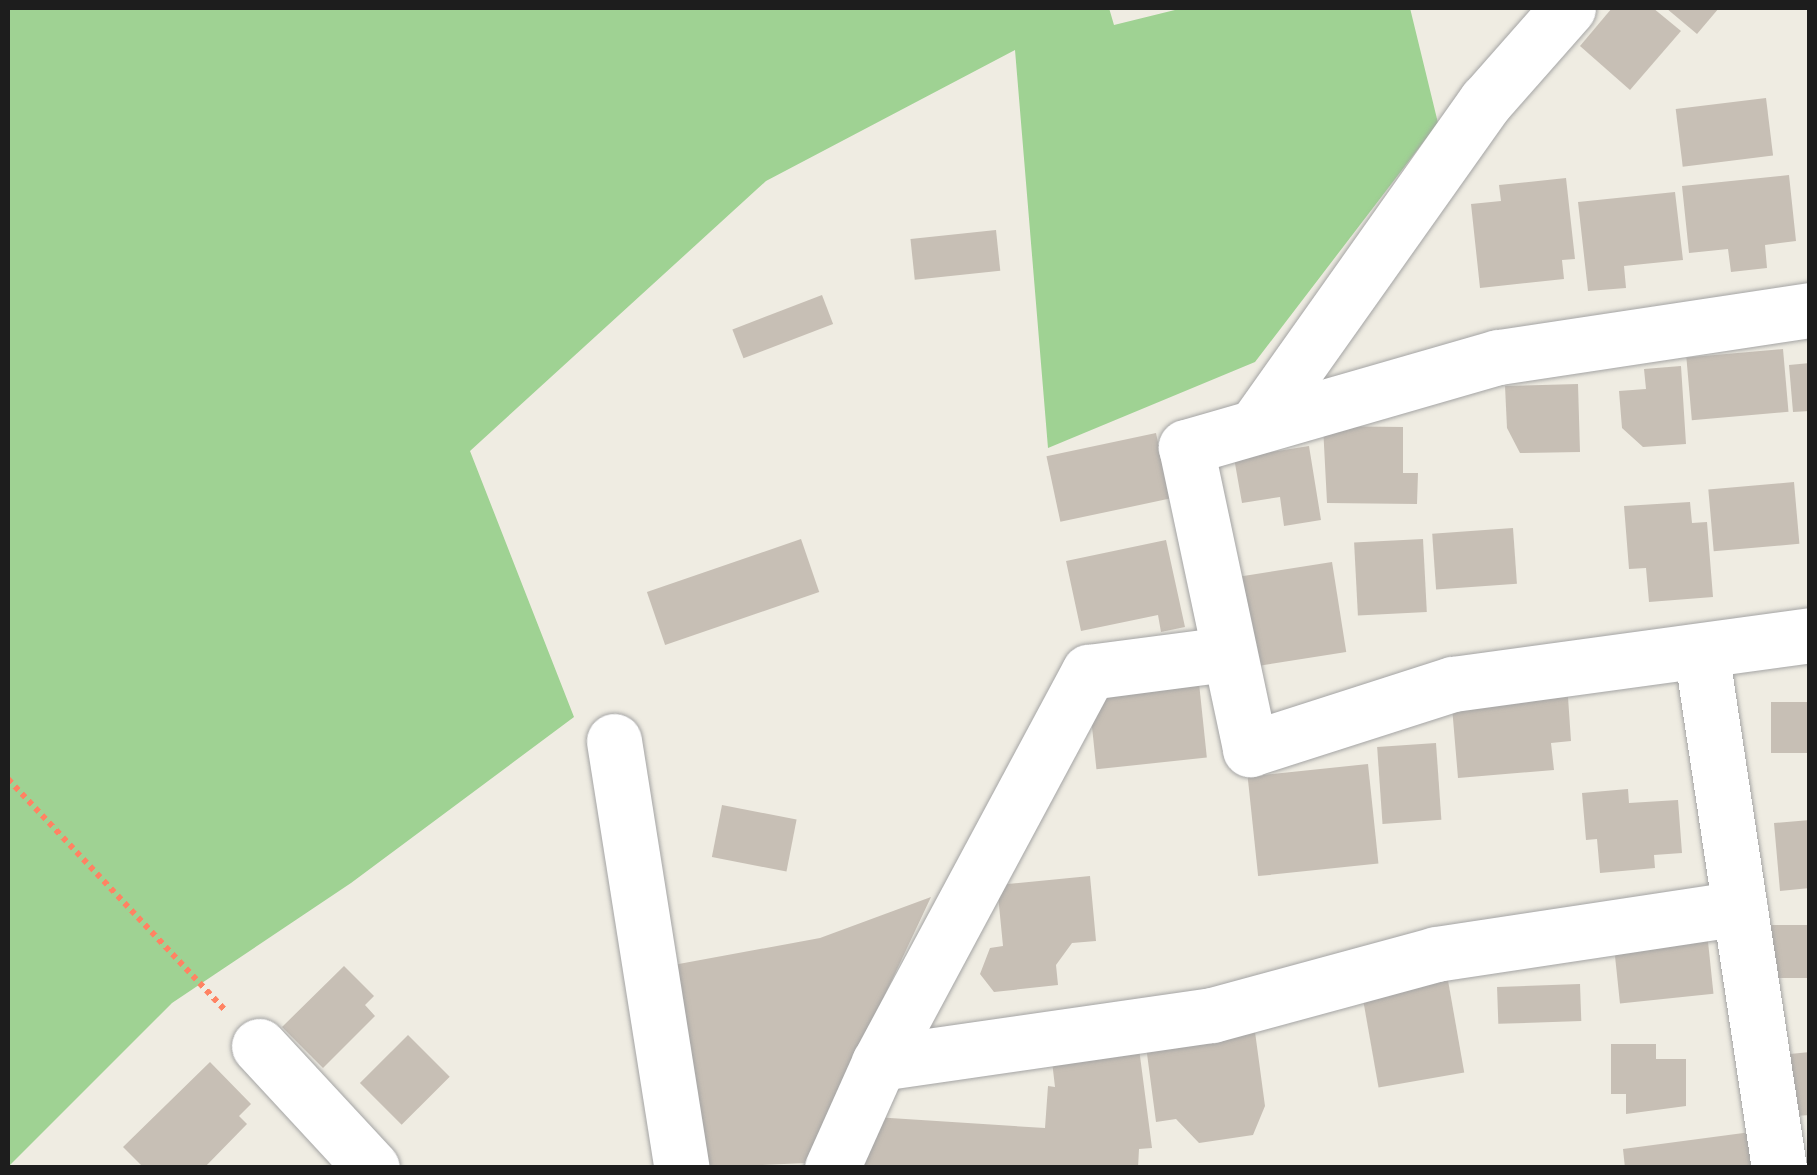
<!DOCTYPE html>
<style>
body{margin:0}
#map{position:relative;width:1817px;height:1175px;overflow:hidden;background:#efece2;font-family:"Varela Round",sans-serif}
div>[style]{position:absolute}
.forest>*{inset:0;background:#9fd293}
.building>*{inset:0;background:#c7bfb5;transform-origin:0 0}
.path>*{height:6px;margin-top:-3px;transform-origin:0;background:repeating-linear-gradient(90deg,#ff8363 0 5px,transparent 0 10px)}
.roads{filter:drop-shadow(0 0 2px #a4a4a4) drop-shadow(0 0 2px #a4a4a4)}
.minor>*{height:55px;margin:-27.5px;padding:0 27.5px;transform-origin:27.5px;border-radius:27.5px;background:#fff}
span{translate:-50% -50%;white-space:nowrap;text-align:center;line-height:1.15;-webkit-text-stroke:8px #fff;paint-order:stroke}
.frame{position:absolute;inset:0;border:10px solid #1d1d1d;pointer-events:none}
</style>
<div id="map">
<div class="forest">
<i style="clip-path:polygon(8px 8px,1109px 8px,1114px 25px,1183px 8px,1410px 8px,1438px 123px,1255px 362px,1048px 448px,1015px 50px,766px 181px,470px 451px,574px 717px,351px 883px,172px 1003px,8px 1167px)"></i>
</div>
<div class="building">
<i style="clip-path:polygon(1612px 8px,1653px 8px,1681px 31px,1630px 90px,1580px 46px)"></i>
<i style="clip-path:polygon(1666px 8px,1719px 8px,1697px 34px)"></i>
<i style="left:1766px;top:98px;width:58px;height:91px;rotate:83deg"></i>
<i style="clip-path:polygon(1789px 175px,1796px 241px,1765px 245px,1767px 268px,1731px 272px,1728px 249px,1689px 253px,1682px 186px)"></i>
<i style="clip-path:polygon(1566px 178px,1575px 259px,1562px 260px,1564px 279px,1480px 288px,1471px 204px,1501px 201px,1499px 185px)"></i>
<i style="clip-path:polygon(1675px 192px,1683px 260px,1624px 266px,1626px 288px,1588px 291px,1578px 202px)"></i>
<i style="left:996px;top:230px;width:41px;height:86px;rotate:84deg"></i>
<i style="left:822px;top:295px;width:31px;height:96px;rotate:69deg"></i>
<i style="left:1783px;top:349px;width:63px;height:97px;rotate:85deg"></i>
<i style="clip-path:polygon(1810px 363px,1810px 411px,1793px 412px,1789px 365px)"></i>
<i style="clip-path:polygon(1681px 366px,1686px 444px,1643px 447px,1622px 428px,1619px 391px,1646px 389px,1644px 369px)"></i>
<i style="clip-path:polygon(1578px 384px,1580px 452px,1520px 453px,1507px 428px,1505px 386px)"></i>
<i style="clip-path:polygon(1323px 426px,1403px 427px,1403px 473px,1418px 473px,1417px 504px,1327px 503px)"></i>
<i style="left:1156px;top:433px;width:67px;height:112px;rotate:78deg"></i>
<i style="clip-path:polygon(1309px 446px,1321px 520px,1284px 526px,1280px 497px,1242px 503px,1234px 458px)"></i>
<i style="left:1794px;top:482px;width:62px;height:86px;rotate:85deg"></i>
<i style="clip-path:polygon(1690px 502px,1692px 523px,1707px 522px,1713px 597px,1649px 602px,1646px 568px,1629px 569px,1624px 506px)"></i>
<i style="left:1513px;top:528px;width:56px;height:81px;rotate:86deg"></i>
<i style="left:801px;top:539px;width:56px;height:163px;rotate:71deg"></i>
<i style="left:1423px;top:539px;width:73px;height:69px;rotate:87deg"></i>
<i style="clip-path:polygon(1166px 540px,1185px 627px,1161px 632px,1158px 615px,1081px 631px,1066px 561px)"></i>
<i style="left:1332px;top:562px;width:91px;height:96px;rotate:81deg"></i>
<i style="left:1199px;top:683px;width:75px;height:111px;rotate:84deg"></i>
<i style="clip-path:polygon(1568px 697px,1571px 741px,1551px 743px,1554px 770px,1458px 778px,1452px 707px)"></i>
<i style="left:1810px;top:702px;width:51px;height:39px;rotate:90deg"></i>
<i style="left:1436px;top:743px;width:77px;height:59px;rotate:86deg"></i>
<i style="left:1368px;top:764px;width:100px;height:121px;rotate:84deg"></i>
<i style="clip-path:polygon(1628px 789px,1629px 803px,1678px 800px,1682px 853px,1654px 855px,1655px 868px,1600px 873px,1597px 839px,1586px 840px,1582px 793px)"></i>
<i style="left:722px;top:805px;width:76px;height:53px;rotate:11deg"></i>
<i style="clip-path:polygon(1810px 820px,1810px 888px,1780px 891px,1774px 823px)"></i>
<i style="clip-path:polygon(1090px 876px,1096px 941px,1072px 943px,1056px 965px,1058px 985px,994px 992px,980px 974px,990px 948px,1003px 946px,997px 885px)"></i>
<i style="clip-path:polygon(931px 897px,806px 1163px,694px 1168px,657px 968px,820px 938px)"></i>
<i style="left:1810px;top:925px;width:53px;height:40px;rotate:90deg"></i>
<i style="left:1707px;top:932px;width:62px;height:94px;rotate:84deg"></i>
<i style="clip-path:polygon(344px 966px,374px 996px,365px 1005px,375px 1016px,323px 1068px,282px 1027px)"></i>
<i style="left:1446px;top:969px;width:105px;height:87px;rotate:80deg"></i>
<i style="left:1580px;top:984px;width:37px;height:83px;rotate:88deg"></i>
<i style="clip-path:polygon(1253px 1017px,1265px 1106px,1253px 1135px,1199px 1143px,1176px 1119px,1156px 1122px,1144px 1031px)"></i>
<i style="clip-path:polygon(1137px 1033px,1152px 1148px,1139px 1149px,1138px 1168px,856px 1168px,859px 1116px,1045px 1128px,1048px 1086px,1055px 1087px,1050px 1044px)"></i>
<i style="left:408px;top:1035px;width:59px;height:68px;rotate:45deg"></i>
<i style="clip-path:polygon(1611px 1044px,1656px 1044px,1656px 1059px,1686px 1059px,1686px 1106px,1626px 1114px,1626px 1094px,1611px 1094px)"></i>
<i style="clip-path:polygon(1810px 1052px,1810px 1115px,1796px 1116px,1790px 1054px)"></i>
<i style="clip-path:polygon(210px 1062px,251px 1104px,239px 1116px,247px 1124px,204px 1168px,144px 1168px,123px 1147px)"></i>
<i style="clip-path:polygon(1751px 1132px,1756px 1168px,1625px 1168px,1623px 1149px)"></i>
</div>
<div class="path">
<i style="left:8px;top:779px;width:316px;rotate:46.8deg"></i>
</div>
<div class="roads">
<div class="minor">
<i style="left:1810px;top:310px;width:316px;rotate:171.4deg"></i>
<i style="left:1498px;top:357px;width:325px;rotate:163.9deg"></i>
<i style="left:1186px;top:447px;width:309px;rotate:78deg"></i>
<i style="left:1250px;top:749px;width:213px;rotate:-17.8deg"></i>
<i style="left:1453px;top:684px;width:360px;rotate:-7.8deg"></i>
<i style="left:1257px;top:424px;width:396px;rotate:-54.7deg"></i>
<i style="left:1486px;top:101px;width:124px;rotate:-48.6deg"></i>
<i style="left:1701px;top:651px;width:523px;rotate:81.42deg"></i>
<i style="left:614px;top:741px;width:432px;rotate:81deg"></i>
<i style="left:259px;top:1046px;width:166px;rotate:47.2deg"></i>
<i style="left:879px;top:1063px;width:336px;rotate:-8.2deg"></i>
<i style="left:1212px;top:1015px;width:232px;rotate:-15.2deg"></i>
<i style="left:1436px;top:954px;width:307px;rotate:-8.6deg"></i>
<i style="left:832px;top:1168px;width:115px;rotate:-65.9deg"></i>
<i style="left:879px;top:1063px;width:444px;rotate:-61.8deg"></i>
<i style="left:1089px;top:672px;width:138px;rotate:-7.5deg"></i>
</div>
</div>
<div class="frame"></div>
</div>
